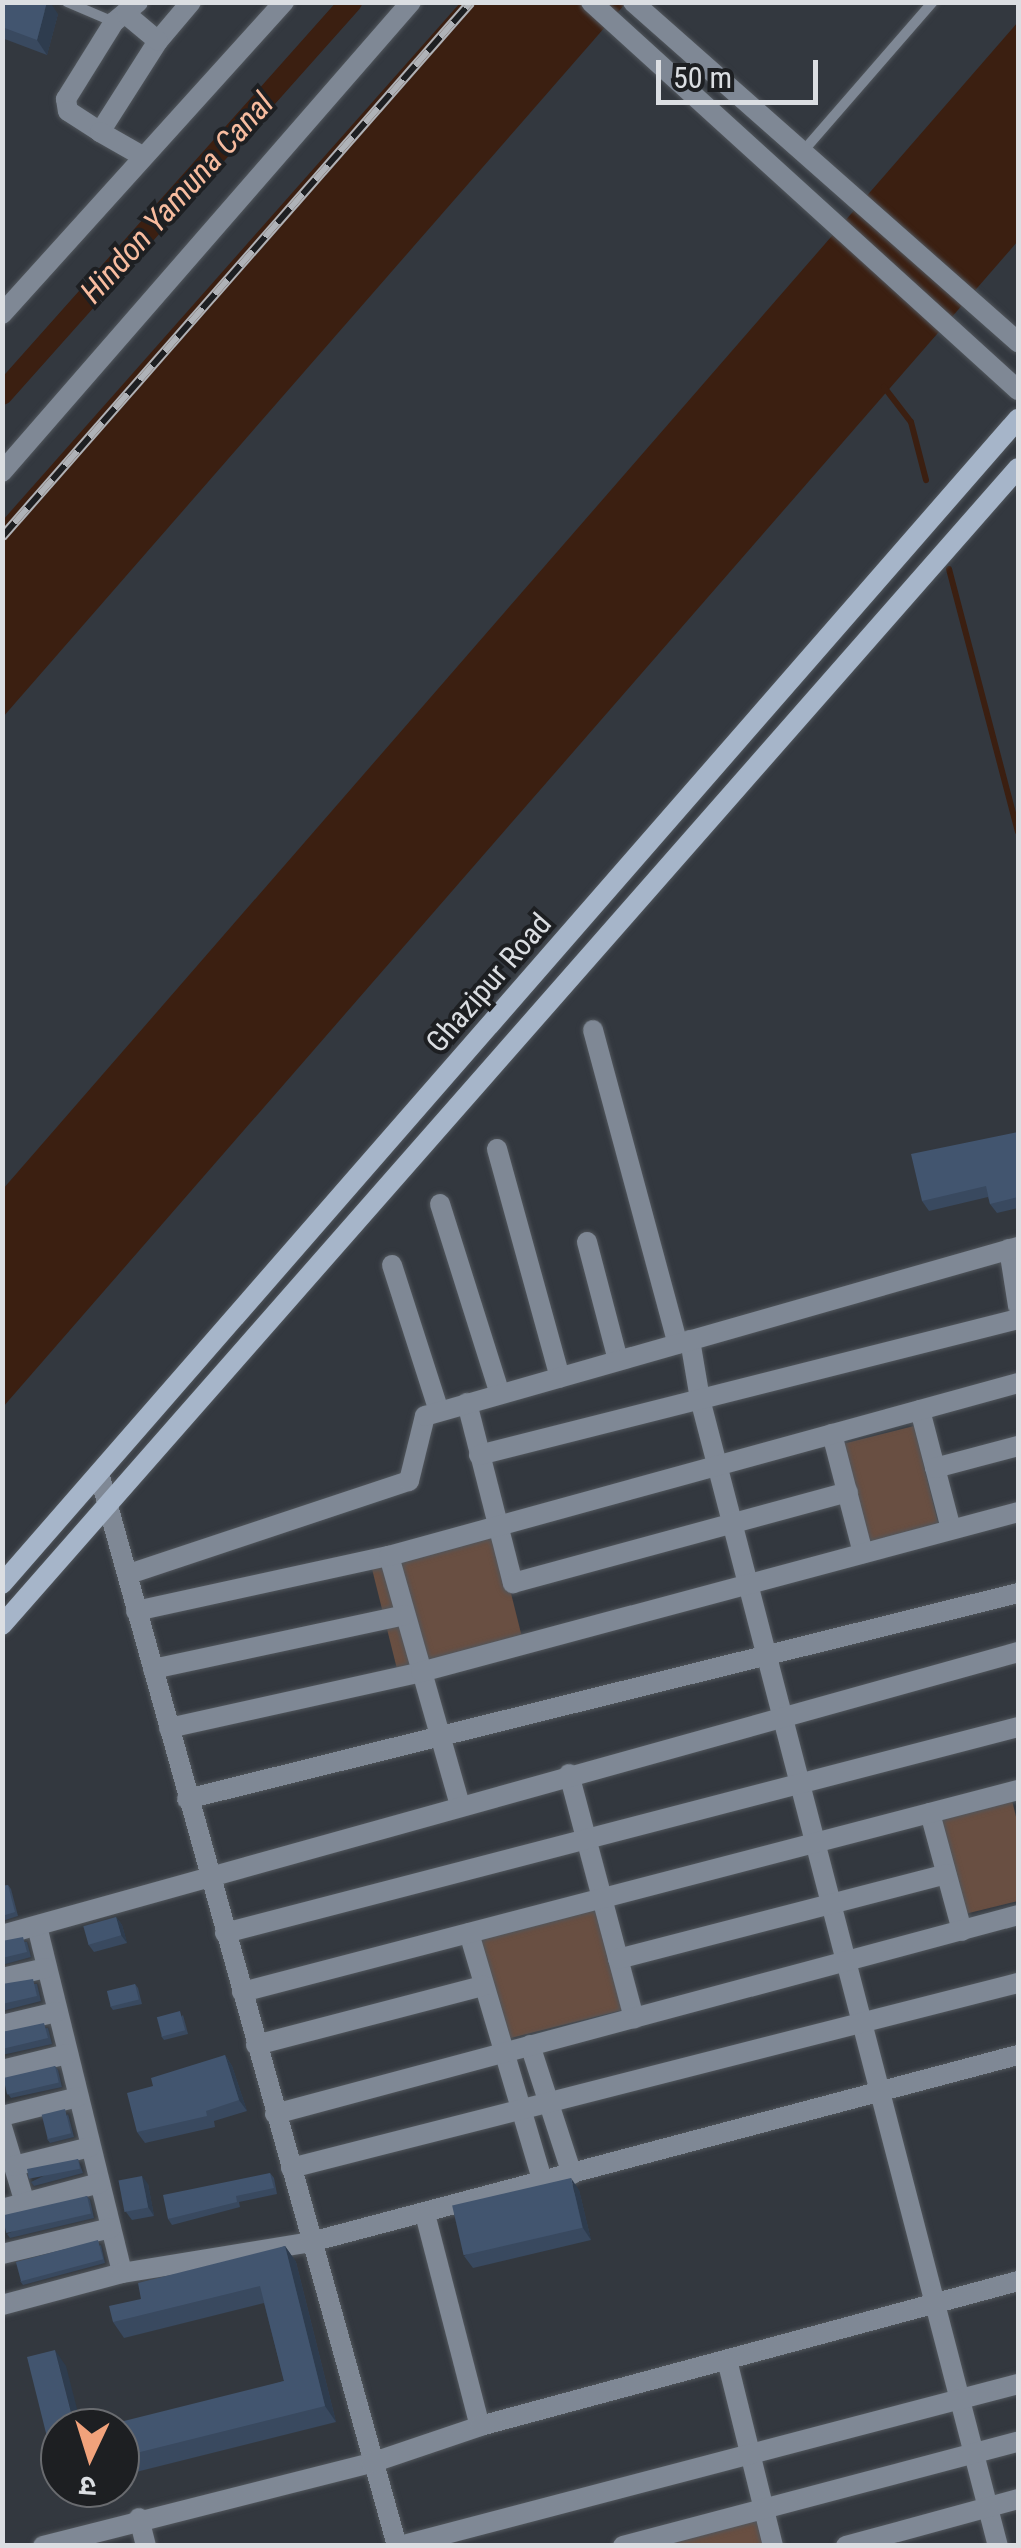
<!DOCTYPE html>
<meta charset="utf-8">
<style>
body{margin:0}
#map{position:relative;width:1021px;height:2548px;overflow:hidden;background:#33383f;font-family:"Roboto Condensed","Noto Sans Devanagari",sans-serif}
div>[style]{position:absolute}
.green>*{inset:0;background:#694f42;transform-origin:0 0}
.water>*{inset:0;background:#3b1f11}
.stream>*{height:6px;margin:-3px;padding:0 3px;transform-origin:3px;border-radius:3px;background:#3b1f11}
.canal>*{height:22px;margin:-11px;padding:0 11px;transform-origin:11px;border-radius:11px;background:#3b1f11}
.roads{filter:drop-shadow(0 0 2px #51565c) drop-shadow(0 0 2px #51565c)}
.service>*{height:10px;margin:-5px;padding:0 5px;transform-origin:5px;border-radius:5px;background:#7f8895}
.minor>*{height:20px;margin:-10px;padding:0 10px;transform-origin:10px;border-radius:10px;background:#7f8895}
.tertiary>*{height:20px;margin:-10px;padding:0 10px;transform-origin:10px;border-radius:10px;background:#7f8895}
.secondary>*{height:20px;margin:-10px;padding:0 10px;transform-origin:10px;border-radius:10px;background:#a6b5c9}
.rail>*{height:10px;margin-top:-5px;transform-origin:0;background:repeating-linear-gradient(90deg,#1d1f22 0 19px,#afb2b7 0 38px);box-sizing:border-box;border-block:2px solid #afb2b7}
.wall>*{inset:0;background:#39495f}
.shaded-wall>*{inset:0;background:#2e3c4e}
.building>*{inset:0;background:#42556f;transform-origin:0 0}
span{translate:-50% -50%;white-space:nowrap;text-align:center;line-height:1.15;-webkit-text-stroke:8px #1d1f22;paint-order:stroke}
.street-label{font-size:30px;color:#dbdee2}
.water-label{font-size:32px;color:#f8bc9f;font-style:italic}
.frame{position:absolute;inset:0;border:5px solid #dbdee2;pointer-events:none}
.north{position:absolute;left:40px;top:2408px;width:100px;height:100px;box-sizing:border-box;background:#1d1f22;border:2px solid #696b6f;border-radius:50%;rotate:184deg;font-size:28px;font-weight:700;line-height:40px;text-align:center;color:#dbdee2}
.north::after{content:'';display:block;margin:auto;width:35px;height:45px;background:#f1a27b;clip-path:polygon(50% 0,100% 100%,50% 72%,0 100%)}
.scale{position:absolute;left:656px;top:60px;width:162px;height:45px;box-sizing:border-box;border:5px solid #dbdee2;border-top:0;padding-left:12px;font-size:30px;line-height:35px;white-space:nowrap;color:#dbdee2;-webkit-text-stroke:8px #1d1f22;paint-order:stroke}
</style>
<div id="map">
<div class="green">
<i style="left:914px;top:1426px;width:103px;height:74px;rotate:76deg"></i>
<i style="left:495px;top:1529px;width:114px;height:129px;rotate:76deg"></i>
<i style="clip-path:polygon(1011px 1796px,1018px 1825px,1018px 1901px,965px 1914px,940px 1814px)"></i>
<i style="left:597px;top:1899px;width:114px;height:129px;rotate:76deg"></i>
<i style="clip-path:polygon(759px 2512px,767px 2545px,633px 2546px)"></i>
</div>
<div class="water">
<i style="clip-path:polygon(460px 3px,626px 3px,3px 717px,3px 520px)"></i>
<i style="clip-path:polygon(1018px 22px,1018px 241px,3px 1407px,3px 1189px)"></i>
</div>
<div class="stream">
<i style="left:884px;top:387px;width:44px;rotate:52.4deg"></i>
<i style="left:911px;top:422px;width:60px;rotate:75.5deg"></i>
<i style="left:949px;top:569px;width:272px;rotate:75.3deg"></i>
</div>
<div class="canal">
<i style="left:2px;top:394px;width:525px;rotate:-48.32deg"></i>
</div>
<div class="roads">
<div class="service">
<i style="left:67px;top:2px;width:51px;rotate:23.1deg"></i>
<i style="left:805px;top:149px;width:195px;rotate:-49deg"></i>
</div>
<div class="minor">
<i style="left:138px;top:2px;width:31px;rotate:140deg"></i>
<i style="left:114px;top:22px;width:91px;rotate:121.9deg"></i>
<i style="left:66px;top:99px;width:12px;rotate:81deg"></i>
<i style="left:68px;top:111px;width:38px;rotate:33deg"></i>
<i style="left:100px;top:132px;width:108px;rotate:-57.5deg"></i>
<i style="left:158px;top:41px;width:51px;rotate:-49.8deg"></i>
<i style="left:127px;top:15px;width:40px;rotate:40deg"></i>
<i style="left:100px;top:132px;width:48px;rotate:29.7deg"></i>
<i style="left:2px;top:472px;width:623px;rotate:-48.97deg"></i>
<i style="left:593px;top:1030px;width:325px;rotate:74.9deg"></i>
<i style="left:497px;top:1149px;width:237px;rotate:74.6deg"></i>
<i style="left:440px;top:1204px;width:199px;rotate:72.5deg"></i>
<i style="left:587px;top:1242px;width:122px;rotate:75.3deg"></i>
<i style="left:1009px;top:1249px;width:58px;rotate:81deg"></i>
<i style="left:392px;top:1265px;width:153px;rotate:72.2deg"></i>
<i style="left:690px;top:1340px;width:60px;rotate:80.4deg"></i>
<i style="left:700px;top:1399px;width:1185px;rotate:75.44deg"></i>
<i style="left:467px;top:1403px;width:186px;rotate:75.7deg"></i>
<i style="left:513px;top:1583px;width:347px;rotate:-15.2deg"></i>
<i style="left:920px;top:1410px;width:123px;rotate:75.4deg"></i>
<i style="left:832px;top:1434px;width:123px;rotate:75.4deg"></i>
<i style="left:479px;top:1455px;width:556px;rotate:-14.16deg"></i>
<i style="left:935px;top:1468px;width:86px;rotate:-14.8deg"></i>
<i style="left:389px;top:1556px;width:260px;rotate:74.1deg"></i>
<i style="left:129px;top:1574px;width:295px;rotate:-18.4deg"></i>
<i style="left:409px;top:1481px;width:67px;rotate:-76.2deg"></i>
<i style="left:425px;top:1416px;width:617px;rotate:-15.91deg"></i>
<i style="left:136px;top:1611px;width:259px;rotate:-12.3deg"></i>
<i style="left:389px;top:1556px;width:652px;rotate:-15.38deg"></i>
<i style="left:153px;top:1669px;width:258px;rotate:-12.1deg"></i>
<i style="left:169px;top:1728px;width:258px;rotate:-12.5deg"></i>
<i style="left:421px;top:1672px;width:618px;rotate:-15deg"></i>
<i style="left:569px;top:1774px;width:253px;rotate:75.1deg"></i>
<i style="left:187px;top:1799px;width:856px;rotate:-13.92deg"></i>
<i style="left:930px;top:1813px;width:122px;rotate:74.8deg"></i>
<i style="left:37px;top:1926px;width:357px;rotate:76.2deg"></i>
<i style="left:225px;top:1933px;width:819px;rotate:-14.56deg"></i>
<i style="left:469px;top:1933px;width:261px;rotate:73.5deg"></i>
<i style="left:2px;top:1935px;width:1055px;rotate:-15.56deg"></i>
<i style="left:618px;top:1959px;width:339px;rotate:-14.5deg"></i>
<i style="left:2px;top:1978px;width:45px;rotate:-12.8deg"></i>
<i style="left:242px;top:1992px;width:802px;rotate:-14.59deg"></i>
<i style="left:2px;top:2025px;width:56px;rotate:-13.5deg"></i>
<i style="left:256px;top:2045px;width:235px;rotate:-14.6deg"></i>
<i style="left:530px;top:2045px;width:136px;rotate:72deg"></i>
<i style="left:2px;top:2070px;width:67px;rotate:-13.8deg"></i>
<i style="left:275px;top:2114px;width:769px;rotate:-14.99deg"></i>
<i style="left:2px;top:2116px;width:78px;rotate:-14deg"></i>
<i style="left:2px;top:2127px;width:79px;rotate:73.2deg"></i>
<i style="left:14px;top:2166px;width:78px;rotate:-14deg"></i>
<i style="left:291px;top:2168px;width:750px;rotate:-14.28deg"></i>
<i style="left:2px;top:2209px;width:101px;rotate:-14.9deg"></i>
<i style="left:425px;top:2214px;width:219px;rotate:75.5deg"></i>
<i style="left:2px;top:2254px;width:112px;rotate:-13.4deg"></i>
<i style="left:2px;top:2305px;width:124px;rotate:-14.9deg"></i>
<i style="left:122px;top:2273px;width:192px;rotate:-9.3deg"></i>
<i style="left:311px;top:2242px;width:731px;rotate:-14.82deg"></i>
<i style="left:727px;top:2360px;width:192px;rotate:76.1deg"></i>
<i style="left:139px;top:2518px;width:29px;rotate:76deg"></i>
<i style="left:400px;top:2546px;width:639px;rotate:-14.69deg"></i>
<i style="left:623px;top:2546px;width:408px;rotate:-14.8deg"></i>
<i style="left:846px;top:2546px;width:178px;rotate:-15.3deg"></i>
</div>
<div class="tertiary">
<i style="left:591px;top:2px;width:577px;rotate:42.26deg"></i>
<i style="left:633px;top:2px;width:514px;rotate:41.45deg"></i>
<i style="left:2px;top:314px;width:421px;rotate:-47.9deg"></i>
<i style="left:100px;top:1477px;width:1109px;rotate:74.47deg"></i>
<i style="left:43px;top:2546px;width:338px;rotate:-14.2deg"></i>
<i style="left:371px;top:2463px;width:115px;rotate:-18.7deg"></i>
<i style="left:480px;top:2426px;width:557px;rotate:-15.08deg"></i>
</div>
<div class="secondary">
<i style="left:2px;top:1584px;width:1546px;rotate:-48.91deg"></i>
<i style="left:2px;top:1625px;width:1540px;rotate:-48.71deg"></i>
</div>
</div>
<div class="rail">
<i style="left:2px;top:537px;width:711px;rotate:-48.76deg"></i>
</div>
<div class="wall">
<i style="clip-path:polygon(2px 2px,58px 14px,47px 55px,2px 38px)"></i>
<i style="clip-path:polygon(1018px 1132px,1018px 1208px,997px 1213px,990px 1204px,988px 1197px,929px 1211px,922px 1201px)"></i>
<i style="clip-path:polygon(8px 1885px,11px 1889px,18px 1916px,2px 1921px,2px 1886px)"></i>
<i style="clip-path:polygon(116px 1917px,122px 1925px,127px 1943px,94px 1952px,88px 1944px)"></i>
<i style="clip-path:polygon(2px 1941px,27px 1942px,31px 1957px,2px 1965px)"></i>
<i style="clip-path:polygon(2px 1984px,37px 1984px,41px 2001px,2px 2011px)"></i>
<i style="clip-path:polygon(135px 1984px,138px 1988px,142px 2004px,113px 2010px,110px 2006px)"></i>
<i style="clip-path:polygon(183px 2015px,188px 2034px,164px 2040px,161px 2036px)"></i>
<i style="clip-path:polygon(48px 2028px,52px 2044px,2px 2055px,2px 2032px)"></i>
<i style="clip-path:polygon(225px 2055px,232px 2066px,247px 2111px,214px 2121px,215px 2127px,145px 2143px,137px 2132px,153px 2086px)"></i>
<i style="clip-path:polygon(55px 2066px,58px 2070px,62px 2087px,11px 2098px,8px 2094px)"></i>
<i style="clip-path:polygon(68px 2114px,74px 2137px,50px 2143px,47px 2139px)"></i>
<i style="clip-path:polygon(78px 2159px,83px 2173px,34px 2186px,31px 2182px)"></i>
<i style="clip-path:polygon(270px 2173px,274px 2178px,277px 2194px,239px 2202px,240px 2207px,172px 2225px,168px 2219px)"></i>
<i style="clip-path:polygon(148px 2184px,154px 2216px,132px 2220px,126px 2212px)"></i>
<i style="clip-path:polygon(579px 2190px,591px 2240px,473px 2268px,464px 2256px)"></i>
<i style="clip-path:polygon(87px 2196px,90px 2200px,94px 2218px,10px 2238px,7px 2234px)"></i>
<i style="clip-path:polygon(101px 2245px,105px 2263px,23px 2285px,20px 2281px)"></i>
<i style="clip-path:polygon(285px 2246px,296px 2262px,336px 2422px,120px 2476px,120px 2428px,284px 2381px,264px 2303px,124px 2338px,113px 2322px,141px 2299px)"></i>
</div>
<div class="shaded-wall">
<i style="clip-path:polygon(47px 2px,50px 2px,58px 14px,47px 55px,37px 40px)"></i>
<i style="clip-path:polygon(116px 1917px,122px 1925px,127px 1943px,121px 1935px)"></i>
<i style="clip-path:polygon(225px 2055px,232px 2066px,247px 2111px,239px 2100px)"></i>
<i style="clip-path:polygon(142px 2176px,148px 2184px,154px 2216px,148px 2207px)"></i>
<i style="clip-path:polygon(571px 2178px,579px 2190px,591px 2240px,583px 2228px)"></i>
<i style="clip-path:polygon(285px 2246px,296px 2262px,336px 2422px,325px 2406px)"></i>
<i style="clip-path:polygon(55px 2350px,66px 2366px,82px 2428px,75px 2428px)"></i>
</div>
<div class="building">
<i style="clip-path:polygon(2px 2px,47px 2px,37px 40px,2px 27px)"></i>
<i style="clip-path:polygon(1018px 1132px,1018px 1197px,990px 1204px,986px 1186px,922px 1201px,911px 1154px)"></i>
<i style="clip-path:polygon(8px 1885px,15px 1912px,2px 1916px,2px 1886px)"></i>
<i style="left:116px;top:1917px;width:19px;height:34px;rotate:74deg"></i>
<i style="clip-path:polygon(23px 1937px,27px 1952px,2px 1958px,2px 1941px)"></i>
<i style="clip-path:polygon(33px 1979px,37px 1996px,2px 2004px,2px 1984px)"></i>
<i style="left:135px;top:1984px;width:16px;height:29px;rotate:76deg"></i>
<i style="left:180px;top:2011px;width:20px;height:24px;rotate:75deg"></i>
<i style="clip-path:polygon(44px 2023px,48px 2038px,2px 2049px,2px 2032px)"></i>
<i style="clip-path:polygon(225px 2055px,239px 2100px,206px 2111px,207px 2116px,137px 2132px,127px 2093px,153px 2086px,151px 2078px)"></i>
<i style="left:55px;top:2066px;width:17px;height:53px;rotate:77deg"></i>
<i style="left:65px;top:2109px;width:25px;height:24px;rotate:76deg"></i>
<i style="left:78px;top:2159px;width:10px;height:52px;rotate:79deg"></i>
<i style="clip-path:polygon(270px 2173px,274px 2188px,236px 2196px,237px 2202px,168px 2219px,163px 2195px)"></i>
<i style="left:142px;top:2176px;width:32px;height:24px;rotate:79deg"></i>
<i style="left:571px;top:2178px;width:51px;height:122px;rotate:77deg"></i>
<i style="left:87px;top:2196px;width:18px;height:87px;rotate:77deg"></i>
<i style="left:98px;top:2240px;width:20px;height:85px;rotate:75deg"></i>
<i style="clip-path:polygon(285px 2246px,325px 2406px,120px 2457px,120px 2428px,96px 2428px,284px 2381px,260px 2286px,113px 2322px,109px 2306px,141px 2299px,138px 2283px)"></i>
<i style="clip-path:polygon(55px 2350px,75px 2428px,60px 2428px,60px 2472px,56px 2473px,27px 2357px)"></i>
</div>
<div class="street-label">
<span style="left:489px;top:983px;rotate:-49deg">Ghazipur Road</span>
</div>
<div class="water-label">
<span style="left:177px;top:198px;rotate:-48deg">Hindon Yamuna Canal</span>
</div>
<div class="frame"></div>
<div class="north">उ</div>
<div class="scale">50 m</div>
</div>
